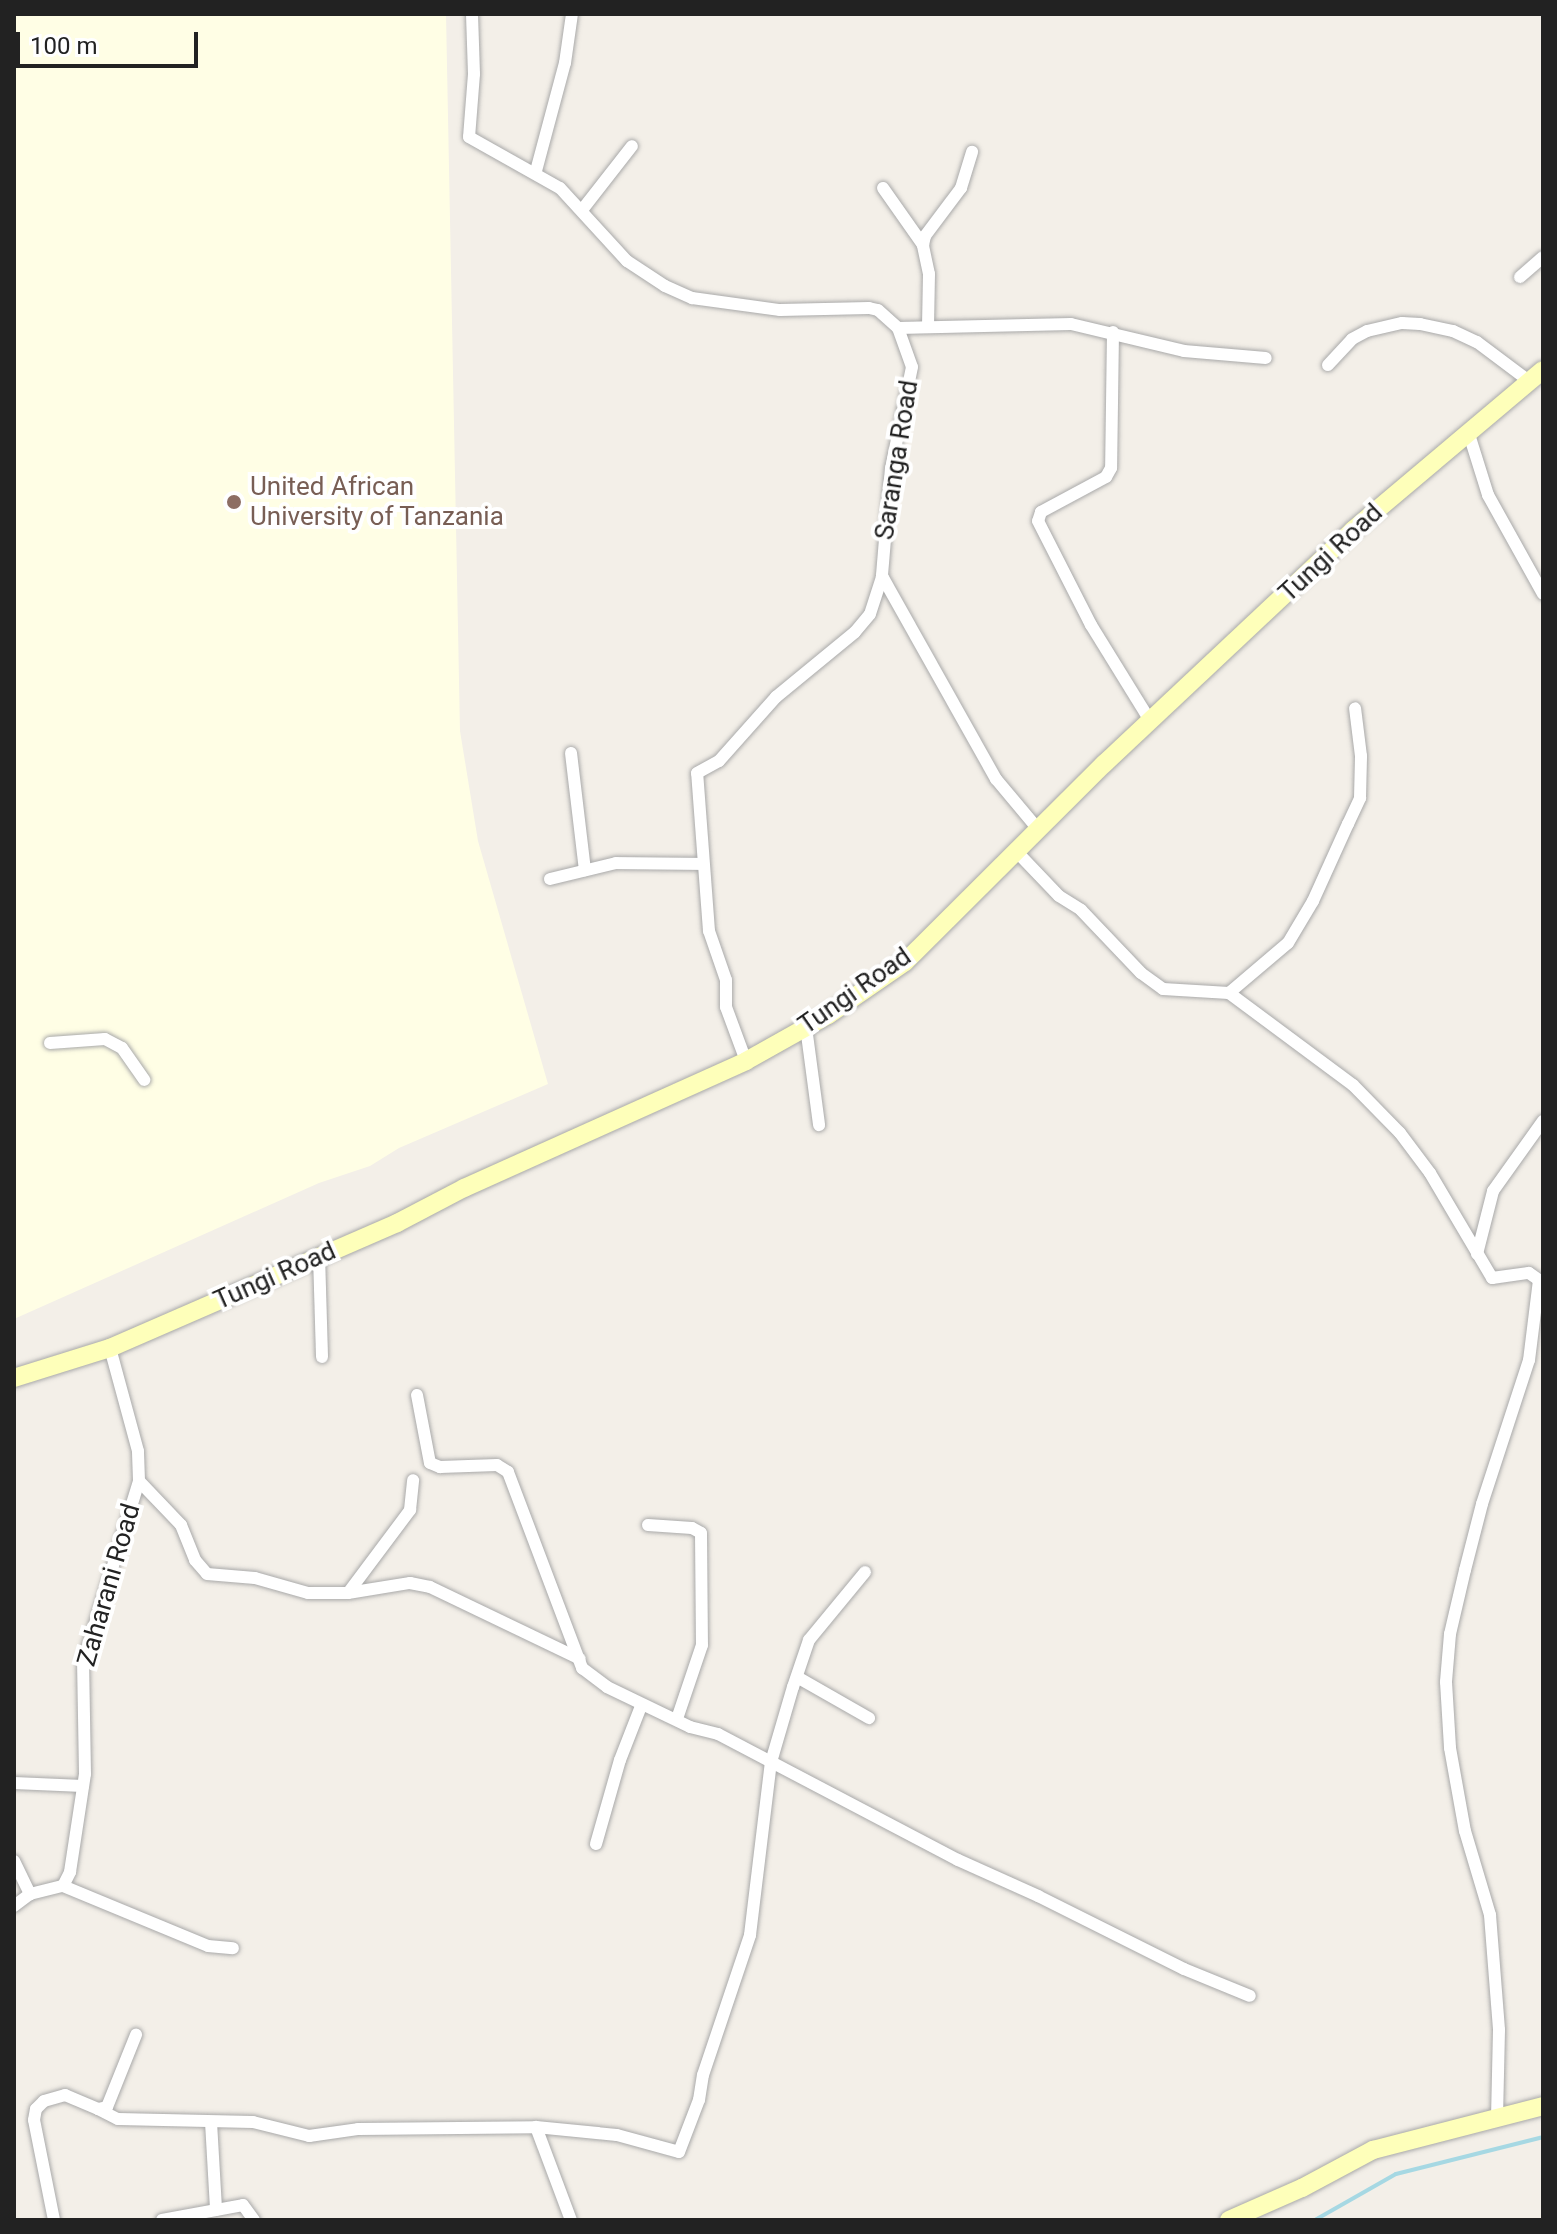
<!DOCTYPE html>
<style>
body{margin:0}
#map{position:relative;width:1557px;height:2234px;overflow:hidden;background:#f3efe8;font-family:Roboto,sans-serif}
div>[style]{position:absolute}
.education>*{inset:0;background:#fffee5}
.stream>*{height:4px;margin:-2px;padding:0 2px;transform-origin:2px;border-radius:2px;background:#a6d8e3}
.roads{filter:drop-shadow(0 0 2px #a9a9a9) drop-shadow(0 0 2px #a9a9a9)}
.street>*{height:12px;margin:-6px;padding:0 6px;transform-origin:6px;border-radius:6px;background:#fff}
.secondary>*{height:18px;margin:-9px;padding:0 9px;transform-origin:9px;border-radius:9px;background:#feffba}
.dots>*{width:22px;height:22px;translate:-50% -50%;box-sizing:border-box;border:4px solid #fff;border-radius:50%}
span{translate:-50% -50%;white-space:nowrap;text-align:center;line-height:1.15;-webkit-text-stroke:8px #fff;paint-order:stroke}
.street-label{font-size:26px;color:#222}
.education-label{font-size:26px;color:#785e54}
.left{translate:0 -50%;text-align:left}
.frame{position:absolute;inset:0;border:16px solid #222;pointer-events:none}
.scale{position:absolute;left:16px;top:32px;width:182px;height:36px;box-sizing:border-box;border:4px solid #222;border-top:0;padding-left:10px;font-size:24px;line-height:28px;white-space:nowrap;color:#222;-webkit-text-stroke:6px #fff;paint-order:stroke}
</style>
<div id="map">
<div class="education">
<i style="clip-path:polygon(14px 14px,446px 14px,460px 731px,478px 841px,548px 1084px,399px 1148px,370px 1166px,319px 1183px,14px 1319px)"></i>
</div>
<div class="stream">
<i style="left:1315px;top:2220px;width:93px;rotate:-29.6deg"></i>
<i style="left:1396px;top:2174px;width:152px;rotate:-14.1deg"></i>
</div>
<div class="roads">
<div class="street">
<i style="left:472px;top:14px;width:60px;rotate:88.1deg"></i>
<i style="left:474px;top:74px;width:63px;rotate:94.5deg"></i>
<i style="left:469px;top:137px;width:104px;rotate:29.3deg"></i>
<i style="left:560px;top:188px;width:99px;rotate:47.5deg"></i>
<i style="left:627px;top:261px;width:45px;rotate:33.3deg"></i>
<i style="left:665px;top:286px;width:30px;rotate:24deg"></i>
<i style="left:692px;top:298px;width:89px;rotate:7.8deg"></i>
<i style="left:780px;top:310px;width:89px;rotate:-1.3deg"></i>
<i style="left:869px;top:308px;width:9px;rotate:13deg"></i>
<i style="left:878px;top:310px;width:27px;rotate:42deg"></i>
<i style="left:898px;top:328px;width:41px;rotate:70.3deg"></i>
<i style="left:912px;top:367px;width:103px;rotate:101.7deg"></i>
<i style="left:891px;top:468px;width:108px;rotate:94.8deg"></i>
<i style="left:882px;top:576px;width:233px;rotate:60.7deg"></i>
<i style="left:996px;top:779px;width:65px;rotate:50deg"></i>
<i style="left:536px;top:171px;width:112px;rotate:-75deg"></i>
<i style="left:565px;top:63px;width:49px;rotate:-81.9deg"></i>
<i style="left:883px;top:188px;width:70px;rotate:54.9deg"></i>
<i style="left:582px;top:210px;width:81px;rotate:-52deg"></i>
<i style="left:1520px;top:277px;width:30px;rotate:-41deg"></i>
<i style="left:928px;top:326px;width:52px;rotate:-88.9deg"></i>
<i style="left:929px;top:274px;width:30px;rotate:-102deg"></i>
<i style="left:923px;top:245px;width:9px;rotate:-77deg"></i>
<i style="left:925px;top:236px;width:60px;rotate:-53.1deg"></i>
<i style="left:961px;top:188px;width:38px;rotate:-73deg"></i>
<i style="left:898px;top:328px;width:173px;rotate:-1.3deg"></i>
<i style="left:1071px;top:324px;width:116px;rotate:13.4deg"></i>
<i style="left:1184px;top:351px;width:82px;rotate:4.9deg"></i>
<i style="left:1113px;top:332px;width:136px;rotate:90.8deg"></i>
<i style="left:1111px;top:468px;width:10px;rotate:119deg"></i>
<i style="left:1106px;top:477px;width:74px;rotate:151.7deg"></i>
<i style="left:1041px;top:512px;width:9px;rotate:108deg"></i>
<i style="left:1038px;top:521px;width:117px;rotate:63deg"></i>
<i style="left:1091px;top:625px;width:114px;rotate:58.3deg"></i>
<i style="left:1328px;top:365px;width:35px;rotate:-47deg"></i>
<i style="left:1352px;top:339px;width:17px;rotate:-28deg"></i>
<i style="left:1367px;top:331px;width:36px;rotate:-13deg"></i>
<i style="left:1402px;top:323px;width:18px;rotate:3deg"></i>
<i style="left:1420px;top:324px;width:34px;rotate:12deg"></i>
<i style="left:1453px;top:331px;width:26px;rotate:25deg"></i>
<i style="left:1477px;top:342px;width:65px;rotate:36.9deg"></i>
<i style="left:1468px;top:431px;width:67px;rotate:72.6deg"></i>
<i style="left:1488px;top:495px;width:113px;rotate:60.9deg"></i>
<i style="left:571px;top:753px;width:118px;rotate:83.2deg"></i>
<i style="left:1016px;top:851px;width:62px;rotate:46.3deg"></i>
<i style="left:1059px;top:896px;width:26px;rotate:32deg"></i>
<i style="left:1081px;top:910px;width:87px;rotate:46.4deg"></i>
<i style="left:1141px;top:973px;width:27px;rotate:36deg"></i>
<i style="left:1163px;top:989px;width:66px;rotate:3.5deg"></i>
<i style="left:1229px;top:993px;width:77px;rotate:-40.3deg"></i>
<i style="left:1288px;top:943px;width:49px;rotate:-59.2deg"></i>
<i style="left:1313px;top:901px;width:85px;rotate:-65.6deg"></i>
<i style="left:1348px;top:824px;width:29px;rotate:-65deg"></i>
<i style="left:1360px;top:798px;width:42px;rotate:-88.6deg"></i>
<i style="left:1361px;top:756px;width:48px;rotate:-97.1deg"></i>
<i style="left:550px;top:879px;width:68px;rotate:-13.6deg"></i>
<i style="left:616px;top:863px;width:86px;rotate:0.7deg"></i>
<i style="left:1229px;top:993px;width:154px;rotate:36.6deg"></i>
<i style="left:1353px;top:1085px;width:67px;rotate:45.6deg"></i>
<i style="left:1400px;top:1133px;width:50px;rotate:53.1deg"></i>
<i style="left:1430px;top:1173px;width:122px;rotate:59.4deg"></i>
<i style="left:1492px;top:1278px;width:37px;rotate:-8deg"></i>
<i style="left:1529px;top:1273px;width:12px;rotate:35deg"></i>
<i style="left:1539px;top:1280px;width:81px;rotate:97.1deg"></i>
<i style="left:1529px;top:1360px;width:151px;rotate:108.1deg"></i>
<i style="left:1482px;top:1504px;width:68px;rotate:104.4deg"></i>
<i style="left:1465px;top:1570px;width:66px;rotate:103.2deg"></i>
<i style="left:1450px;top:1634px;width:48px;rotate:94.8deg"></i>
<i style="left:1446px;top:1682px;width:66px;rotate:86.5deg"></i>
<i style="left:1450px;top:1748px;width:84px;rotate:79.8deg"></i>
<i style="left:1465px;top:1831px;width:88px;rotate:73.4deg"></i>
<i style="left:1490px;top:1915px;width:115px;rotate:85.5deg"></i>
<i style="left:1499px;top:2030px;width:87px;rotate:91.3deg"></i>
<i style="left:806px;top:1027px;width:99px;rotate:82.4deg"></i>
<i style="left:50px;top:1043px;width:55px;rotate:-4.2deg"></i>
<i style="left:105px;top:1039px;width:19px;rotate:28deg"></i>
<i style="left:122px;top:1048px;width:39px;rotate:55deg"></i>
<i style="left:746px;top:1061px;width:58px;rotate:-110.3deg"></i>
<i style="left:726px;top:1007px;width:27px;rotate:-90deg"></i>
<i style="left:726px;top:980px;width:52px;rotate:-109.1deg"></i>
<i style="left:709px;top:931px;width:158px;rotate:-94.3deg"></i>
<i style="left:697px;top:773px;width:25px;rotate:-29deg"></i>
<i style="left:719px;top:761px;width:86px;rotate:-48.3deg"></i>
<i style="left:776px;top:697px;width:102px;rotate:-39.4deg"></i>
<i style="left:855px;top:632px;width:23px;rotate:-50deg"></i>
<i style="left:870px;top:614px;width:40px;rotate:-72deg"></i>
<i style="left:1477px;top:1254px;width:65px;rotate:-75.7deg"></i>
<i style="left:1493px;top:1191px;width:86px;rotate:-54.5deg"></i>
<i style="left:319px;top:1255px;width:102px;rotate:88.3deg"></i>
<i style="left:417px;top:1395px;width:69px;rotate:79.2deg"></i>
<i style="left:430px;top:1463px;width:11px;rotate:22deg"></i>
<i style="left:440px;top:1467px;width:57px;rotate:-2deg"></i>
<i style="left:497px;top:1465px;width:13px;rotate:32deg"></i>
<i style="left:508px;top:1472px;width:210px;rotate:69.3deg"></i>
<i style="left:582px;top:1668px;width:31px;rotate:37deg"></i>
<i style="left:607px;top:1687px;width:92px;rotate:25.7deg"></i>
<i style="left:690px;top:1727px;width:29px;rotate:14deg"></i>
<i style="left:718px;top:1734px;width:271px;rotate:27.7deg"></i>
<i style="left:958px;top:1860px;width:88px;rotate:24.2deg"></i>
<i style="left:1038px;top:1896px;width:163px;rotate:26.6deg"></i>
<i style="left:1184px;top:1969px;width:71px;rotate:22.2deg"></i>
<i style="left:139px;top:1481px;width:61px;rotate:46.3deg"></i>
<i style="left:181px;top:1525px;width:38px;rotate:68deg"></i>
<i style="left:195px;top:1560px;width:18px;rotate:49deg"></i>
<i style="left:207px;top:1574px;width:48px;rotate:4.8deg"></i>
<i style="left:255px;top:1578px;width:55px;rotate:15.8deg"></i>
<i style="left:308px;top:1593px;width:40px"></i>
<i style="left:348px;top:1593px;width:63px;rotate:-9.2deg"></i>
<i style="left:410px;top:1583px;width:20px;rotate:11deg"></i>
<i style="left:430px;top:1587px;width:166px;rotate:25.6deg"></i>
<i style="left:648px;top:1525px;width:44px;rotate:3.9deg"></i>
<i style="left:692px;top:1528px;width:10px;rotate:29deg"></i>
<i style="left:701px;top:1533px;width:112px;rotate:89.5deg"></i>
<i style="left:702px;top:1645px;width:78px;rotate:108.7deg"></i>
<i style="left:348px;top:1593px;width:104px;rotate:-53.2deg"></i>
<i style="left:410px;top:1510px;width:30px;rotate:-84deg"></i>
<i style="left:797px;top:1677px;width:83px;rotate:29.7deg"></i>
<i style="left:14px;top:1783px;width:69px;rotate:2.5deg"></i>
<i style="left:596px;top:1844px;width:87px;rotate:-74.1deg"></i>
<i style="left:620px;top:1760px;width:58px;rotate:-68.7deg"></i>
<i style="left:14px;top:1861px;width:37px;rotate:64deg"></i>
<i style="left:63px;top:1886px;width:157px;rotate:22.5deg"></i>
<i style="left:208px;top:1946px;width:25px;rotate:5deg"></i>
<i style="left:14px;top:1906px;width:20px;rotate:-37deg"></i>
<i style="left:30px;top:1894px;width:34px;rotate:-14deg"></i>
<i style="left:63px;top:1886px;width:16px;rotate:-63deg"></i>
<i style="left:70px;top:1872px;width:99px;rotate:-81.3deg"></i>
<i style="left:85px;top:1774px;width:111px;rotate:-91deg"></i>
<i style="left:83px;top:1663px;width:190px;rotate:-72.9deg"></i>
<i style="left:139px;top:1481px;width:30px;rotate:-92deg"></i>
<i style="left:138px;top:1451px;width:107px;rotate:-105.2deg"></i>
<i style="left:98px;top:2109px;width:22px;rotate:27deg"></i>
<i style="left:118px;top:2119px;width:135px;rotate:1.3deg"></i>
<i style="left:253px;top:2122px;width:58px;rotate:14deg"></i>
<i style="left:309px;top:2136px;width:49px;rotate:-8.1deg"></i>
<i style="left:358px;top:2129px;width:178px;rotate:-0.6deg"></i>
<i style="left:536px;top:2127px;width:81px;rotate:5.6deg"></i>
<i style="left:617px;top:2135px;width:64px;rotate:15.3deg"></i>
<i style="left:679px;top:2152px;width:56px;rotate:-69deg"></i>
<i style="left:699px;top:2100px;width:25px;rotate:-81deg"></i>
<i style="left:703px;top:2075px;width:148px;rotate:-71.4deg"></i>
<i style="left:750px;top:1935px;width:174px;rotate:-83.1deg"></i>
<i style="left:771px;top:1762px;width:78px;rotate:-73.7deg"></i>
<i style="left:793px;top:1687px;width:50px;rotate:-71.2deg"></i>
<i style="left:809px;top:1640px;width:88px;rotate:-50.5deg"></i>
<i style="left:211px;top:2122px;width:88px;rotate:86.7deg"></i>
<i style="left:536px;top:2127px;width:99px;rotate:69.4deg"></i>
<i style="left:54px;top:2220px;width:102px;rotate:-101.3deg"></i>
<i style="left:34px;top:2120px;width:11px;rotate:-80deg"></i>
<i style="left:36px;top:2109px;width:11px;rotate:-45deg"></i>
<i style="left:44px;top:2101px;width:22px;rotate:-16deg"></i>
<i style="left:65px;top:2095px;width:36px;rotate:23deg"></i>
<i style="left:98px;top:2109px;width:9px;rotate:-13deg"></i>
<i style="left:107px;top:2107px;width:78px;rotate:-68.1deg"></i>
<i style="left:162px;top:2220px;width:82px;rotate:-10.5deg"></i>
<i style="left:243px;top:2205px;width:19px;rotate:54deg"></i>
</div>
<div class="secondary">
<i style="left:14px;top:1378px;width:101px;rotate:-17.4deg"></i>
<i style="left:110px;top:1348px;width:313px;rotate:-23.5deg"></i>
<i style="left:397px;top:1223px;width:76px;rotate:-27.6deg"></i>
<i style="left:464px;top:1188px;width:309px;rotate:-24.2deg"></i>
<i style="left:746px;top:1061px;width:94px;rotate:-29.3deg"></i>
<i style="left:828px;top:1015px;width:93px;rotate:-34.5deg"></i>
<i style="left:905px;top:962px;width:281px;rotate:-44.9deg"></i>
<i style="left:1104px;top:764px;width:342px;rotate:-43.2deg"></i>
<i style="left:1353px;top:530px;width:248px;rotate:-40.1deg"></i>
<i style="left:1229px;top:2220px;width:80px;rotate:-23.7deg"></i>
<i style="left:1302px;top:2188px;width:81px;rotate:-28.2deg"></i>
<i style="left:1373px;top:2150px;width:176px;rotate:-14.5deg"></i>
</div>
</div>
<div class="dots">
<i style="left:234px;top:502px;background:#8d6e63"></i>
</div>
<div class="street-label">
<span style="left:897px;top:460px;rotate:-81deg">Saranga Road</span>
<span style="left:1331px;top:553px;rotate:-43deg">Tungi Road</span>
<span style="left:855px;top:991px;rotate:-35deg">Tungi Road</span>
<span style="left:275px;top:1276px;rotate:-24deg">Tungi Road</span>
<span style="left:109px;top:1585px;rotate:-74deg">Zaharani Road</span>
</div>
<div class="education-label">
<span class="left" style="left:250px;top:502px">United African<br>University of Tanzania</span>
</div>
<div class="frame"></div>
<div class="scale">100 m</div>
</div>
